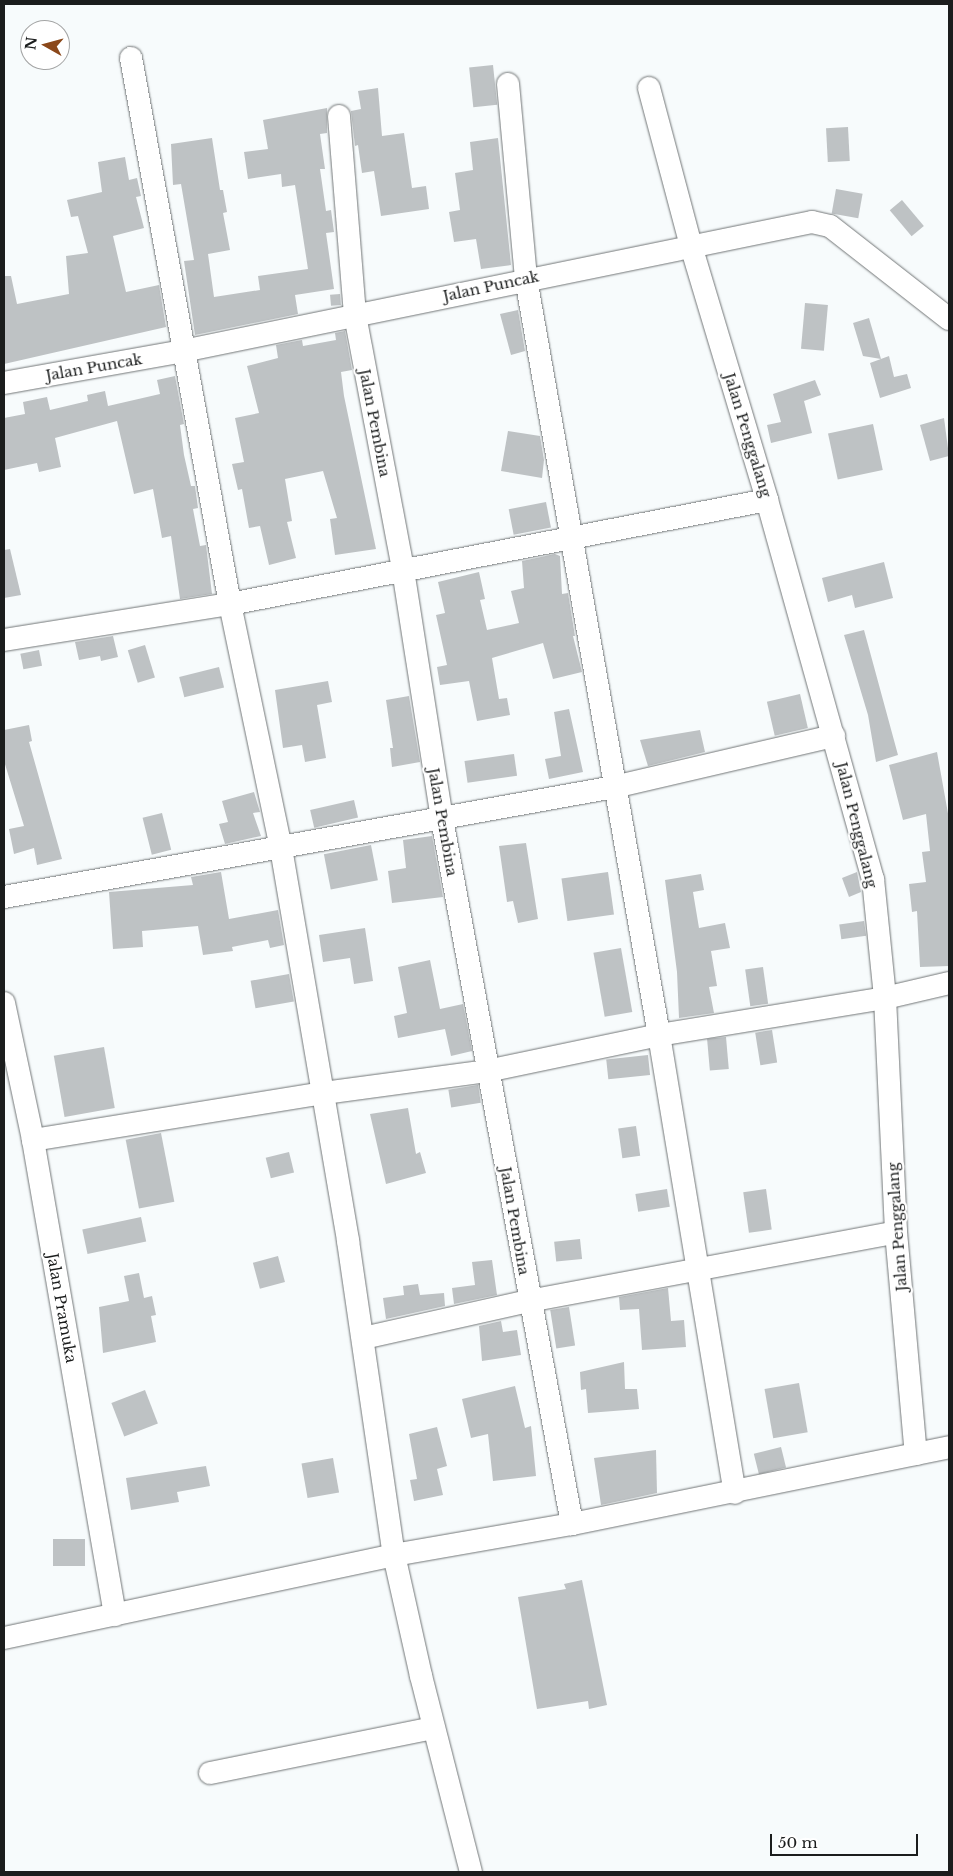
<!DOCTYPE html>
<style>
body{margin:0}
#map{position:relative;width:953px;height:1876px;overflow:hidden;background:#f7fbfc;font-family:"Libre Baskerville",serif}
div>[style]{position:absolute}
.building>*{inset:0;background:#bec2c4;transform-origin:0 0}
.roads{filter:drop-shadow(0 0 1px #727677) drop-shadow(0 0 1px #727677)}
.minor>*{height:22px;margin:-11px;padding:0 11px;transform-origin:11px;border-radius:11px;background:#fff}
span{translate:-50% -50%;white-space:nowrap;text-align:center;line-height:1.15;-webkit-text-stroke:4.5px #fff;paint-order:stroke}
.street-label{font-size:15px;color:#1b1d1d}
.frame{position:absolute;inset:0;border:5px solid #1b1d1d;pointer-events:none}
.north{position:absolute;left:20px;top:20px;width:50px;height:50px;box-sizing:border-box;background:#fff;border:1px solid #a4a5a5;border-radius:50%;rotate:277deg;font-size:14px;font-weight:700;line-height:20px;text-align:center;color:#1b1d1d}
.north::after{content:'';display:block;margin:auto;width:18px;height:22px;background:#8b481a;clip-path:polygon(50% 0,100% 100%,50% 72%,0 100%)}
.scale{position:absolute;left:770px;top:1834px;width:148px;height:22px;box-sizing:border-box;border:2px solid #1b1d1d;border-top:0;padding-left:6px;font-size:15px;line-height:18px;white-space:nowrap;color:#1b1d1d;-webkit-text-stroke:4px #fff;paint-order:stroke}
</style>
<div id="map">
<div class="building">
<i style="left:493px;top:65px;width:40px;height:24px;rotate:84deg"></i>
<i style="clip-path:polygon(378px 88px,382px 136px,404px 133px,412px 188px,426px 186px,429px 209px,381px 216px,374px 171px,362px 173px,358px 145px,355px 146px,351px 111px,361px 109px,358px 91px)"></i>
<i style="clip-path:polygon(327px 108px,327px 133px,320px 134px,325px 169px,320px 169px,326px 211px,331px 210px,334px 232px,326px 233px,334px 289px,295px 295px,298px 314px,195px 335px,184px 261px,194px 260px,181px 184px,173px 185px,171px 144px,212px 138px,220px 190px,223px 190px,227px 212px,223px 213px,230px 250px,208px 254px,214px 297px,260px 290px,258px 276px,308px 269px,295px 185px,282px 187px,281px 174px,248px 179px,244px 152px,268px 149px,263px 120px)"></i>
<i style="left:848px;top:127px;width:34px;height:22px;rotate:87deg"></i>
<i style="clip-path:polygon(498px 138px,511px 265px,481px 269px,476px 239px,454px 242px,449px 212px,460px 210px,455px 173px,473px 170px,470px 142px)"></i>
<i style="clip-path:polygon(125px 157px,129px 180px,137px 178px,141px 196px,136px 197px,144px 228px,113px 236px,126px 292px,159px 285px,166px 327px,4px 364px,4px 276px,11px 276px,17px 304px,69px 294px,66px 256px,88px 253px,78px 216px,71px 217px,67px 200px,102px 192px,98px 162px)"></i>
<i style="left:836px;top:189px;width:27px;height:25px;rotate:10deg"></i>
<i style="left:902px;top:200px;width:34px;height:16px;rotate:50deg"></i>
<i style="left:340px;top:294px;width:11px;height:10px;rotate:85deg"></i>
<i style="left:805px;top:303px;width:23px;height:46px;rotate:5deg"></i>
<i style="clip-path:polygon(518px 310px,525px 351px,511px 355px,500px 314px)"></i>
<i style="clip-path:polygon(869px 318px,881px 359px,863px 356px,853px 323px)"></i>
<i style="clip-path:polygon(345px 331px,352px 370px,341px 372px,344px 396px,376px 549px,335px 555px,330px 519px,337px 518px,323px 471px,285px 479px,292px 521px,287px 522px,296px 558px,269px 565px,260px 526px,249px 528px,242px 489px,238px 490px,232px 464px,244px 462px,235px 418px,259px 413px,247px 366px,278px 358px,276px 345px,302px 340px,303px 346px,336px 340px,335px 333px)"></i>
<i style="clip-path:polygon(889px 356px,894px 377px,907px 374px,911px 388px,880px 398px,870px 363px)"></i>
<i style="clip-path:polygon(175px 376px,184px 424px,180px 425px,184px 455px,191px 486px,195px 486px,198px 508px,193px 509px,200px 546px,206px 545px,212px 594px,180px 599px,171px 536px,162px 538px,153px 489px,134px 494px,117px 421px,55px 438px,61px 467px,39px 472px,37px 463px,4px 470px,4px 418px,25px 414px,23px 402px,47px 397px,50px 410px,88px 401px,87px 395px,105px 391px,108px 406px,160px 394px,157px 380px)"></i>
<i style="clip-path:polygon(815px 380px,821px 395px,804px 401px,812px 433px,771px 443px,767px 425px,781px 422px,773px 394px)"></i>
<i style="clip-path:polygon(944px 418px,949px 456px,930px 461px,920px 425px)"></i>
<i style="left:873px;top:424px;width:47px;height:46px;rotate:78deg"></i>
<i style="clip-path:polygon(508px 431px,540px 436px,544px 460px,542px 478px,501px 471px)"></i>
<i style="left:546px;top:502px;width:26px;height:38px;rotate:79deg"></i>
<i style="clip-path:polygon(10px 549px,21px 595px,4px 598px,4px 550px)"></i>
<i style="clip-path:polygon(555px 554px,560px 556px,562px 594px,568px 593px,575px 636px,573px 636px,582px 672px,553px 679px,543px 643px,492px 658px,499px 699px,507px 698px,510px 715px,477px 721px,469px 681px,440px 685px,437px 667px,447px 665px,436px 615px,445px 613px,438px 582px,479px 572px,485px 599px,480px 600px,487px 630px,519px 623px,511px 591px,524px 588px,522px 561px)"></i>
<i style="clip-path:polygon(884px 562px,893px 598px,855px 608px,852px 595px,828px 602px,822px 578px)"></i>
<i style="clip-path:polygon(864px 630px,898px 755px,876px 762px,868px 715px,844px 635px)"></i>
<i style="clip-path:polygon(113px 636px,118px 657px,101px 661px,100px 656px,79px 660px,75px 642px)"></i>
<i style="left:145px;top:645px;width:34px;height:18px;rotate:73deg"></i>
<i style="left:39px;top:650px;width:16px;height:19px;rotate:79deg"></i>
<i style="left:219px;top:667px;width:21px;height:41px;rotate:76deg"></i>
<i style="clip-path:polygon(328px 681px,332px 702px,317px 705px,326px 758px,305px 762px,302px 745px,283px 748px,275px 690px)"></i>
<i style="left:800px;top:694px;width:35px;height:34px;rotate:77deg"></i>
<i style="clip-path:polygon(409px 696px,420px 762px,392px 767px,390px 748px,393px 748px,386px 700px)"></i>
<i style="clip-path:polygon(569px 709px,583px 772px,549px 779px,545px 759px,561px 756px,554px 712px)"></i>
<i style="clip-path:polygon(29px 725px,32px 741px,29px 742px,62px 859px,37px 865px,34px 848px,14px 854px,9px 829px,24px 826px,4px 761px,4px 730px)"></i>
<i style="clip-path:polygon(700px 730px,705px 752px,648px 766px,640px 740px)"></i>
<i style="clip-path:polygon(937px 752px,949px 819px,949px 966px,920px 967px,917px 911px,912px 912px,909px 884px,926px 882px,922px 852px,930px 851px,926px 814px,903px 820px,889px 765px)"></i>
<i style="left:514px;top:754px;width:22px;height:50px;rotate:82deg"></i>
<i style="clip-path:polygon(254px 792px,260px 812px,253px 813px,261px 836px,225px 844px,219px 824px,228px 822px,222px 801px)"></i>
<i style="left:354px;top:800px;width:18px;height:45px;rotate:77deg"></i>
<i style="left:162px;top:813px;width:38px;height:20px;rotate:76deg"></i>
<i style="clip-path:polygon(432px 836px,443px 897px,392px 903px,388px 871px,406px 868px,403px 840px)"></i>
<i style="clip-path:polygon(526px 843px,538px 919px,518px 923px,513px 901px,507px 902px,499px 846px)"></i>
<i style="left:371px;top:845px;width:36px;height:48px;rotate:79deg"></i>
<i style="clip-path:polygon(221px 872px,229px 919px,278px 910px,284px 945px,270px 948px,268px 940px,232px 947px,233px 951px,203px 955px,198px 926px,142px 931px,143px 947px,113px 949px,109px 892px,193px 885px,191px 877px)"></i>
<i style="left:608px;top:872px;width:43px;height:47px;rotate:82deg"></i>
<i style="clip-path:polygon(857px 872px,861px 892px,849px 897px,842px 878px)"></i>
<i style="clip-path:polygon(701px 874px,704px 890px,693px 892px,699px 928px,725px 923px,730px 948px,711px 951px,717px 986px,709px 987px,714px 1013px,679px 1018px,677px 972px,665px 880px)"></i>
<i style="left:864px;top:921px;width:15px;height:25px;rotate:82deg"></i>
<i style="clip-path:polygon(365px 928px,373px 981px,354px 984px,350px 958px,323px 962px,319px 935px)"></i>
<i style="left:621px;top:948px;width:65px;height:28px;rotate:80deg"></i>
<i style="clip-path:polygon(430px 960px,440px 1009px,463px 1004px,472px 1051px,451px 1056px,445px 1029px,398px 1038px,394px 1016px,407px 1013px,398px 967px)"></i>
<i style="left:763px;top:967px;width:37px;height:18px;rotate:82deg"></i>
<i style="left:289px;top:974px;width:28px;height:39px;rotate:80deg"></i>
<i style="left:772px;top:1030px;width:33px;height:17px;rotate:81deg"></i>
<i style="left:726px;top:1037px;width:32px;height:19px;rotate:85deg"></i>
<i style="left:104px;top:1047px;width:62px;height:51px;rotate:80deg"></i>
<i style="left:648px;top:1055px;width:20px;height:42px;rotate:84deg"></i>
<i style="left:478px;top:1085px;width:18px;height:30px;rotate:81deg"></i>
<i style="clip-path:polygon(408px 1108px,416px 1154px,420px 1152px,426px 1173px,386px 1184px,370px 1114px)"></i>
<i style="left:636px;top:1126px;width:30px;height:18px;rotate:82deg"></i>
<i style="left:161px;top:1133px;width:70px;height:36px;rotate:79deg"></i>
<i style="left:289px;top:1152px;width:21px;height:24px;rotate:76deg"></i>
<i style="left:667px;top:1189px;width:18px;height:32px;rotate:81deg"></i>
<i style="left:766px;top:1189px;width:41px;height:23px;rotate:82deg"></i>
<i style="left:141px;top:1217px;width:25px;height:60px;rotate:78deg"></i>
<i style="left:580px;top:1239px;width:20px;height:26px;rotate:84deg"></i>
<i style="left:278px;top:1256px;width:27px;height:26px;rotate:75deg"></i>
<i style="clip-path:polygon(492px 1260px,497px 1295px,454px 1304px,452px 1288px,475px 1285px,472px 1262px)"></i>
<i style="clip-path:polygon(139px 1273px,144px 1298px,152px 1296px,156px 1315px,151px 1316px,156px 1342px,103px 1353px,99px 1307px,129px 1301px,124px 1276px)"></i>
<i style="clip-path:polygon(418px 1284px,420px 1295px,444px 1293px,445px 1306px,386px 1319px,383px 1298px,404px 1295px,403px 1286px)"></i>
<i style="clip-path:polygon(668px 1288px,671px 1321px,684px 1320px,686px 1347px,642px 1350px,639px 1309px,620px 1310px,619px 1297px)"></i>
<i style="left:569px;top:1307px;width:39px;height:19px;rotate:81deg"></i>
<i style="clip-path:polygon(501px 1321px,503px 1332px,517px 1330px,521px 1355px,482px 1361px,479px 1326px)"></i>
<i style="clip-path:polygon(624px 1362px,625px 1389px,637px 1389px,639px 1409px,588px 1413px,586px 1389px,581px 1390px,580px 1372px)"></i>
<i style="left:799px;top:1383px;width:50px;height:35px;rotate:80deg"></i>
<i style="clip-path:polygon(515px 1386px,525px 1428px,531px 1426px,536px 1476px,493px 1481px,488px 1434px,471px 1438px,462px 1399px)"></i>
<i style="left:145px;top:1390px;width:36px;height:36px;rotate:69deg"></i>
<i style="clip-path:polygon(437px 1427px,447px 1466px,437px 1469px,443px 1495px,414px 1501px,410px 1480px,417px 1479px,409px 1434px)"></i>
<i style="left:781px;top:1447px;width:21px;height:28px;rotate:76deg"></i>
<i style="clip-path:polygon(656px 1450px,657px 1493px,601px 1505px,594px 1458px)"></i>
<i style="left:333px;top:1458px;width:35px;height:32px;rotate:80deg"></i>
<i style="clip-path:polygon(206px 1466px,210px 1486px,177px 1492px,179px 1502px,131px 1510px,126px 1478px)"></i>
<i style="left:53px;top:1539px;width:32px;height:27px"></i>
<i style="clip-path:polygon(582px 1580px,607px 1705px,589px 1709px,588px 1701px,537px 1709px,518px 1597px,566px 1589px,564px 1584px)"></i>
</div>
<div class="roads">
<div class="minor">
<i style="left:131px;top:58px;width:555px;rotate:79.72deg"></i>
<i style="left:230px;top:604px;width:249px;rotate:78.2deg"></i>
<i style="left:281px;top:848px;width:399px;rotate:80.3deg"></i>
<i style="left:348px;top:1241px;width:317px;rotate:81.7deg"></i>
<i style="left:394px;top:1555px;width:124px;rotate:77.4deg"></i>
<i style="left:421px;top:1676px;width:202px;rotate:75.7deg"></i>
<i style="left:508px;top:84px;width:196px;rotate:84.7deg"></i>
<i style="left:526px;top:279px;width:768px;rotate:80.02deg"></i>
<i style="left:659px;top:1035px;width:464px;rotate:80.6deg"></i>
<i style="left:649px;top:88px;width:163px;rotate:75.1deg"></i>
<i style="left:691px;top:246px;width:265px;rotate:73.3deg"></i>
<i style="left:767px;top:500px;width:394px;rotate:74.4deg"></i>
<i style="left:873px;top:879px;width:120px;rotate:84.2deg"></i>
<i style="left:885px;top:998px;width:234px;rotate:87.3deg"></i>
<i style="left:896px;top:1232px;width:223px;rotate:84.9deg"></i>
<i style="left:339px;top:116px;width:200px;rotate:85.4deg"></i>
<i style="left:355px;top:315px;width:259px;rotate:79.3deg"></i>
<i style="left:403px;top:570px;width:252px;rotate:81.1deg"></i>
<i style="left:442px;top:819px;width:717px;rotate:79.55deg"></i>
<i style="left:4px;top:383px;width:182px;rotate:-10.1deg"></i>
<i style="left:183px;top:351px;width:642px;rotate:-11.59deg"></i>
<i style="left:812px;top:222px;width:18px;rotate:13deg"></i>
<i style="left:830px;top:226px;width:151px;rotate:38deg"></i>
<i style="left:4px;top:640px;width:229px;rotate:-9.1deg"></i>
<i style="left:230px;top:604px;width:547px;rotate:-10.96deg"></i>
<i style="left:4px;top:897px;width:620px;rotate:-10.22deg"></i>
<i style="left:614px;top:787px;width:226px;rotate:-13.1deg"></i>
<i style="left:4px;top:1003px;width:140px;rotate:78deg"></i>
<i style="left:33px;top:1140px;width:482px;rotate:80.2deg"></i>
<i style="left:33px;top:1140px;width:295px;rotate:-9.2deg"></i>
<i style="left:324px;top:1093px;width:164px;rotate:-7.7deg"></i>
<i style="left:487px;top:1071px;width:176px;rotate:-11.8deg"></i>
<i style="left:659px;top:1035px;width:229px;rotate:-9.3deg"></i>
<i style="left:885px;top:998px;width:66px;rotate:-13.2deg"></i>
<i style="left:363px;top:1338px;width:170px;rotate:-12.6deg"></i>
<i style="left:529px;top:1301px;width:373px;rotate:-10.6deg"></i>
<i style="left:4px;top:1638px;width:399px;rotate:-12deg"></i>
<i style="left:394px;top:1555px;width:181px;rotate:-9.9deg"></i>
<i style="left:572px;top:1524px;width:385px;rotate:-11.5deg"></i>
<i style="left:210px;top:1773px;width:228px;rotate:-11.4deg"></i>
</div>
</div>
<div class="street-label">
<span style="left:491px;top:286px;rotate:-12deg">Jalan Puncak</span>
<span style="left:94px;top:367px;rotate:-10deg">Jalan Puncak</span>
<span style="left:375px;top:423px;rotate:79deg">Jalan Pembina</span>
<span style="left:748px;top:435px;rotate:73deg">Jalan Penggalang</span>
<span style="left:443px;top:822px;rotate:80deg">Jalan Pembina</span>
<span style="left:857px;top:825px;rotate:76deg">Jalan Penggalang</span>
<span style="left:515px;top:1221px;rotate:80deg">Jalan Pembina</span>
<span style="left:897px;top:1227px;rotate:-94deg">Jalan Penggalang</span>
<span style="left:62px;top:1308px;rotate:80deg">Jalan Pramuka</span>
</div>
<div class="frame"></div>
<div class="north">N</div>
<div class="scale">50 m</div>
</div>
